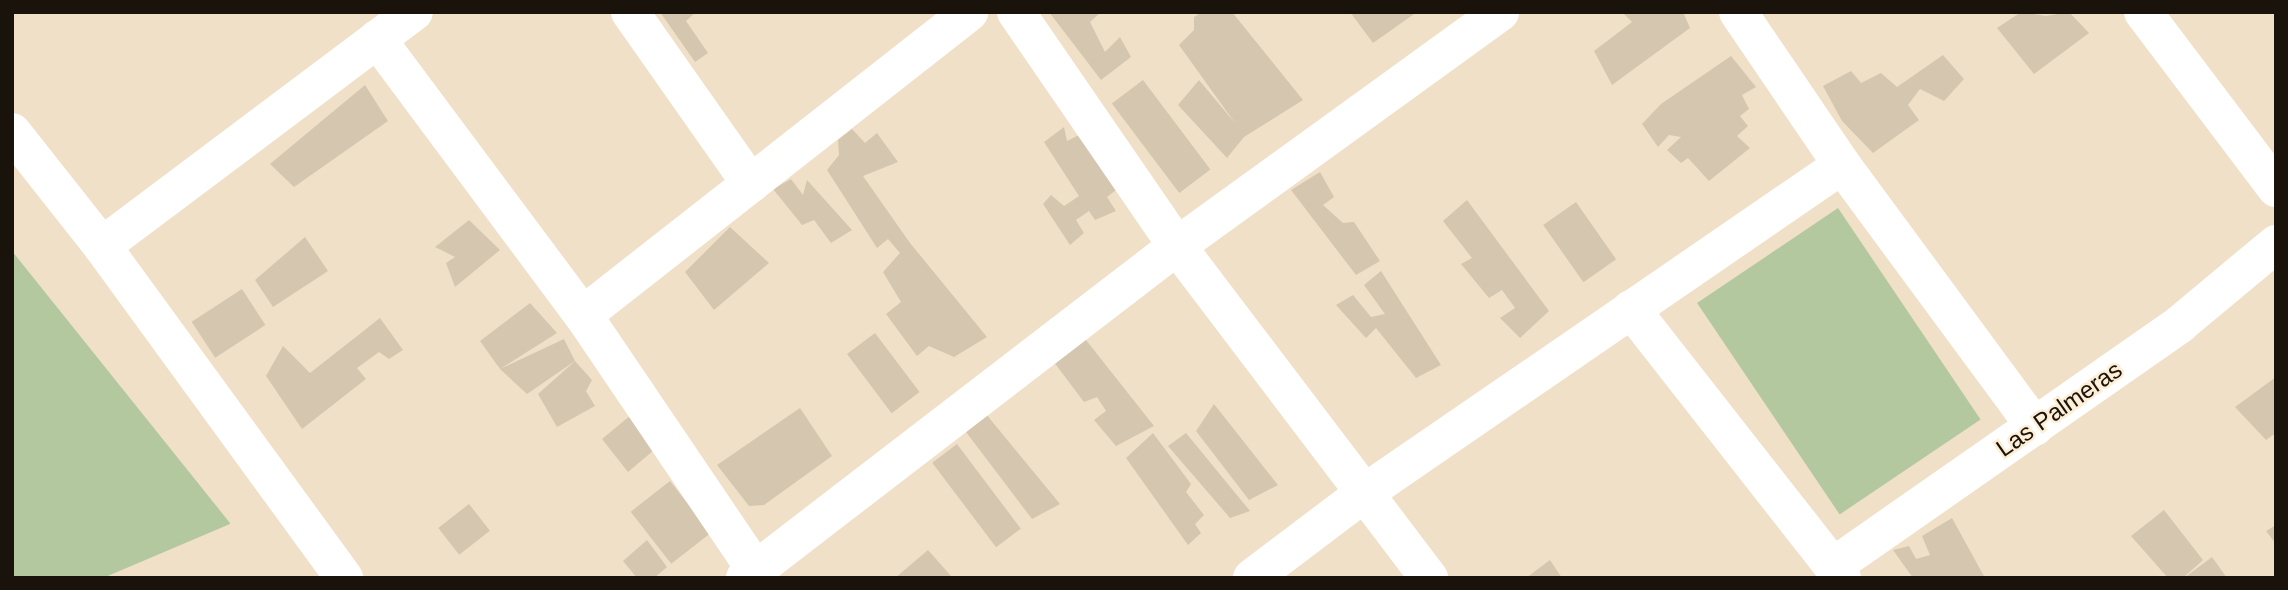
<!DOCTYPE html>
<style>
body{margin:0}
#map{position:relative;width:2288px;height:590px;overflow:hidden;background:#f0e0c8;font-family:Arial,sans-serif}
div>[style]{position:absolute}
.green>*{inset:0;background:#b4c8a0;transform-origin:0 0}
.building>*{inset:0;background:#d5c6af;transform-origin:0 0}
.street>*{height:38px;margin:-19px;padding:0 19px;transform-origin:19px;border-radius:19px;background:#fff}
.secondary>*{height:38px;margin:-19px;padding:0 19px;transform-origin:19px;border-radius:19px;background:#fff}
span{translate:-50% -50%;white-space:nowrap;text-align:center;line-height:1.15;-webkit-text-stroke:5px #fdeed5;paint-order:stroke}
.street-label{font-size:24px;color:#19130b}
.frame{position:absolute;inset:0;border:14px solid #19130b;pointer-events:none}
</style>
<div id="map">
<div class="green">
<i style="left:1838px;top:208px;width:255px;height:170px;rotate:56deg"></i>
<i style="clip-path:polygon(12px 251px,230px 523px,230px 524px,103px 578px,12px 578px)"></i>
</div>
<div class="building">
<i style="clip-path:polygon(660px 12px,696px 12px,686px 21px,708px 53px,695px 62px)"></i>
<i style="clip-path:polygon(1049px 12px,1101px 12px,1090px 22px,1105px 52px,1120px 37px,1131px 57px,1101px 80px)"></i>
<i style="clip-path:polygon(1202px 12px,1232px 12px,1303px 100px,1244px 137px,1227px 158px,1178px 105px,1199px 80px,1235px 123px,1179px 45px,1194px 30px,1194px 17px)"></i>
<i style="clip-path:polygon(1350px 12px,1417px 12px,1373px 43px)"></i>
<i style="clip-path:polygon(1622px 12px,1683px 12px,1690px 28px,1612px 85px,1594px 51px,1632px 22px)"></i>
<i style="clip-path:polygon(2021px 12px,2046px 16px,2069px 12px,2089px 33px,2034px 74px,1997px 28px)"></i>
<i style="clip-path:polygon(1943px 55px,1964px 79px,1944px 101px,1920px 89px,1908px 105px,1919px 120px,1873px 153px,1842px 121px,1823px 86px,1851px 71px,1861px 83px,1881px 73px,1897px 87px)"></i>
<i style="clip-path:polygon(1731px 56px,1756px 87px,1742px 95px,1749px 109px,1740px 116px,1748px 126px,1737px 136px,1750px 148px,1709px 181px,1688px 158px,1681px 163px,1667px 150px,1681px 137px,1669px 135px,1658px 147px,1642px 124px,1661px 104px)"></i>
<i style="left:1143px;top:80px;width:112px;height:39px;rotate:53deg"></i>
<i style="clip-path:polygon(365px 85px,388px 121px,294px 187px,270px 164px)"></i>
<i style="clip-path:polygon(1064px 127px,1067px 141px,1085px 132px,1120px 187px,1107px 197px,1116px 211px,1095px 220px,1089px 211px,1076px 220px,1084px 233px,1070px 245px,1043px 204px,1051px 195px,1064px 206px,1079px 196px,1044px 142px)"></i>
<i style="clip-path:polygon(852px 129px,865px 143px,877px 133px,898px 162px,863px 176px,910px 243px,987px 337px,954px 357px,929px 346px,917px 356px,886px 314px,901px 302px,883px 272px,900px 253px,888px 239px,877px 248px,827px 170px,839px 155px,838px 140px)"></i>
<i style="clip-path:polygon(1320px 172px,1334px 197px,1323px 205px,1343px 223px,1354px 222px,1380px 261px,1356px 275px,1291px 190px)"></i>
<i style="clip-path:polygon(791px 179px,803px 195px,807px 180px,852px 230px,831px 243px,814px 220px,802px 225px,773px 189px)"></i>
<i style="clip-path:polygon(1467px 200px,1549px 311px,1520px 338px,1500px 318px,1515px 308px,1502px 290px,1489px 298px,1461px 264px,1472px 258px,1443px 221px)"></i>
<i style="left:1576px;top:202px;width:70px;height:40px;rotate:55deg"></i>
<i style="clip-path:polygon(469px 220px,500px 250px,455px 287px,446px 263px,455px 257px,435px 247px)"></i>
<i style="clip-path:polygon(730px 227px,769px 263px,714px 310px,685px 272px)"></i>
<i style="clip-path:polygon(305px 237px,328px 271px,273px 307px,255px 280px)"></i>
<i style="clip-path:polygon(1381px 271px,1441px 365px,1416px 378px,1376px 328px,1366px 338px,1336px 305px,1353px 295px,1371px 317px,1385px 314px,1364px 285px)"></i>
<i style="left:242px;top:289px;width:43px;height:60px;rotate:57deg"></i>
<i style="clip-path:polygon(530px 303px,557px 333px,500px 369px,480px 341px)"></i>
<i style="clip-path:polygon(380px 318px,403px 350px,389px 359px,379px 352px,357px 368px,366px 379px,302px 429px,266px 376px,283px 346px,310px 373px)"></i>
<i style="left:875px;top:333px;width:74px;height:35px;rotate:53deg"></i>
<i style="clip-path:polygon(1082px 335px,1154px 426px,1116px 446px,1094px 420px,1106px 411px,1097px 397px,1084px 402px,1050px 357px)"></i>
<i style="clip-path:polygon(564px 339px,575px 361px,527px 394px,500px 369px)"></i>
<i style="clip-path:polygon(575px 361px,592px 380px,586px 391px,595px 406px,557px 427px,538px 394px)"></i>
<i style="clip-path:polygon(2276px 377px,2276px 433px,2266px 440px,2235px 407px)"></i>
<i style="clip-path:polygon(1214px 404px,1278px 485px,1249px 500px,1196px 431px)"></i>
<i style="clip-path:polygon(800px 408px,832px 456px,764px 505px,749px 506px,717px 465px)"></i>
<i style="clip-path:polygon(986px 414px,1060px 504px,1032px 519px,966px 432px)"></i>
<i style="clip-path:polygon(631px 415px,654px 450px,628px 472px,602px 439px)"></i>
<i style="clip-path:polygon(1153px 433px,1191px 484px,1186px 492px,1204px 515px,1195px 524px,1201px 533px,1188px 545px,1126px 458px)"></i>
<i style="clip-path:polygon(1186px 433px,1250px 511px,1230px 518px,1168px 446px)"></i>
<i style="left:957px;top:444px;width:106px;height:31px;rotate:53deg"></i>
<i style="left:670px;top:481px;width:66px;height:50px;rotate:52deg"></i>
<i style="left:469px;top:504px;width:34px;height:39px;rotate:52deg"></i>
<i style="clip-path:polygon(2164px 510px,2203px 560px,2183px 578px,2168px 578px,2131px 536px)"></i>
<i style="clip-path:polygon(1952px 518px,1985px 578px,1913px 578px,1893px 550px,1909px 546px,1916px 559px,1930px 555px,1922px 536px)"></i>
<i style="clip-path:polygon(2276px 525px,2276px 544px,2266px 531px)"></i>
<i style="clip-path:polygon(647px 540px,667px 567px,654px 578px,637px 578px,623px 561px)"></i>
<i style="clip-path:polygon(928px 550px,951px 576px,895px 578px)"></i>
<i style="clip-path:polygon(2212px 557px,2227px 578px,2184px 578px)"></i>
<i style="clip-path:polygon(1550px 560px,1562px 578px,1526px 578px)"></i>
</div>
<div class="street">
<i style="left:630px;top:12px;width:210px;rotate:54.9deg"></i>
<i style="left:1016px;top:12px;width:284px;rotate:55.5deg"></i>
<i style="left:1177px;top:246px;width:417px;rotate:52.8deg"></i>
<i style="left:1738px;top:12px;width:185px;rotate:55.8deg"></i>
<i style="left:1842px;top:165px;width:325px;rotate:53.6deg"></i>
<i style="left:377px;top:39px;width:344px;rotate:53.3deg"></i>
<i style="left:583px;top:315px;width:318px;rotate:55.9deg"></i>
<i style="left:12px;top:132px;width:145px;rotate:51.7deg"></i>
<i style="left:102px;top:246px;width:411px;rotate:53.9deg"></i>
<i style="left:102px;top:246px;width:390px;rotate:-36.9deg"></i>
<i style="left:1631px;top:309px;width:342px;rotate:51.9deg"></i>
<i style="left:583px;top:315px;width:491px;rotate:-38.1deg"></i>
<i style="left:1835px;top:565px;width:421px;rotate:-34.9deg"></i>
<i style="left:2180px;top:324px;width:125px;rotate:-39.8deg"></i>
<i style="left:745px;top:578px;width:545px;rotate:-37.54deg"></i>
<i style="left:1177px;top:246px;width:399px;rotate:-35.9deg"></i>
<i style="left:1252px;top:578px;width:139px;rotate:-37.1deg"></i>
<i style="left:1363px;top:494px;width:581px;rotate:-34.48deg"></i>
</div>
<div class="secondary">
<i style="left:2143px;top:12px;width:221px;rotate:52.9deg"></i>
</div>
<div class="street-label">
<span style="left:2059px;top:409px;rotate:-35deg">Las Palmeras</span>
</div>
<div class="frame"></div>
</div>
